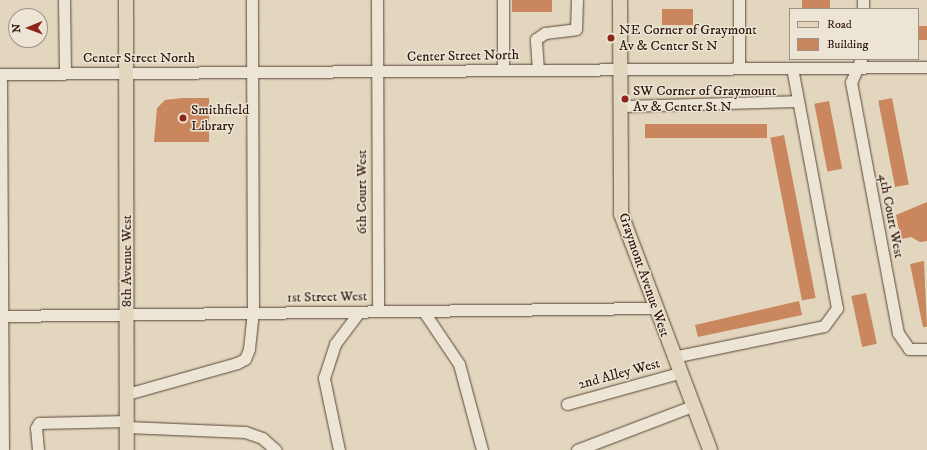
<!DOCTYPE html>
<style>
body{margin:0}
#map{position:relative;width:927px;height:450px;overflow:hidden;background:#e2d7be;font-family:"IM FELL DW Pica",serif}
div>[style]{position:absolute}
.building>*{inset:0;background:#ca875d;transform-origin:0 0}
.roads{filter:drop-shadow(0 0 1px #5b4537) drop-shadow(0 0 1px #5b4537)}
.minor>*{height:11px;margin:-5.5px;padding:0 5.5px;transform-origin:5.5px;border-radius:5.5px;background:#ece5d5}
.major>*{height:14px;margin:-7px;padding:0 7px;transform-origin:7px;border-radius:7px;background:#e2d7be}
.dots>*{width:11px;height:11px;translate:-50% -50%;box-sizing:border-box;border:2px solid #ece5d5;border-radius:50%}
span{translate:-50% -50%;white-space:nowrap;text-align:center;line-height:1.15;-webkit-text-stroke:3px #ece5d5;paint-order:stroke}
.poi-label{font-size:14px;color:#2e140a}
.left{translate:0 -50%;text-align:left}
.street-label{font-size:14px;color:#2e140a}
.legend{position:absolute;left:789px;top:8px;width:130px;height:52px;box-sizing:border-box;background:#ece5d5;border:1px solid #a09184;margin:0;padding:5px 7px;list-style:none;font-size:12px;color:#2e140a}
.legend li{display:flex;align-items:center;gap:8px;height:20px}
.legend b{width:20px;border:1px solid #a09184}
.north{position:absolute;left:8px;top:8px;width:40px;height:40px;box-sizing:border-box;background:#ece5d5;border:1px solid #a09184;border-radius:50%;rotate:269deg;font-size:11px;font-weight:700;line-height:16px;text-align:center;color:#2e140a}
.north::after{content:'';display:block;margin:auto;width:14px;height:18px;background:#8f2418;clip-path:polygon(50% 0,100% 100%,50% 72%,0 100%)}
</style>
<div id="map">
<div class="building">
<i style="left:512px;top:0;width:40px;height:12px"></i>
<i style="left:802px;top:0;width:28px;height:9px"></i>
<i style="left:693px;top:9px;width:16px;height:31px;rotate:90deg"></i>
<i style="left:918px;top:26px;width:9px;height:14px"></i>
<i style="clip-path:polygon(182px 98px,209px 98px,209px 142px,154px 142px,157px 108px,165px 100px)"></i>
<i style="left:892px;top:98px;width:88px;height:14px;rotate:79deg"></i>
<i style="left:829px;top:101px;width:69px;height:15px;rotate:79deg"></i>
<i style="left:645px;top:124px;width:122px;height:14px"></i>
<i style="left:784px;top:135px;width:166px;height:14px;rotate:79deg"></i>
<i style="clip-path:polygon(927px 202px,927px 241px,920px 242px,911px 237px,901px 239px,896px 215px)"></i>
<i style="clip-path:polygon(924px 261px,927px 327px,923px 327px,910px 264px)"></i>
<i style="left:866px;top:293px;width:52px;height:15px;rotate:78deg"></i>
<i style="clip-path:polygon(799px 301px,802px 315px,698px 337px,695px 325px)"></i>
</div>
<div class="roads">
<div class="minor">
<i style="left:64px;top:0;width:73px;rotate:89.2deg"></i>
<i style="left:377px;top:0;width:311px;rotate:89.8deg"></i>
<i style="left:503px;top:0;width:70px;rotate:90deg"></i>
<i style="left:863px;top:9px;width:9px;rotate:-90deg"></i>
<i style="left:861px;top:59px;width:25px;rotate:113deg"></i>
<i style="left:851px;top:82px;width:255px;rotate:79.4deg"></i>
<i style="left:898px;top:333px;width:19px;rotate:55deg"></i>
<i style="left:909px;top:349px;width:18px"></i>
<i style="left:739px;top:68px;width:68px;rotate:-90deg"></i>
<i style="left:538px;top:70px;width:31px;rotate:-94deg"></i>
<i style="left:536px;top:39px;width:11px;rotate:-34deg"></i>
<i style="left:545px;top:33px;width:31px;rotate:-7deg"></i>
<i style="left:576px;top:29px;width:29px;rotate:-88deg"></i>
<i style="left:0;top:74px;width:927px;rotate:-0.43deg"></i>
<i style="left:1px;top:74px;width:376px;rotate:89.7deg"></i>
<i style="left:620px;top:106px;width:178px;rotate:-1.6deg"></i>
<i style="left:424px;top:312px;width:63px;rotate:56.1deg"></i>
<i style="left:459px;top:364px;width:89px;rotate:75deg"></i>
<i style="left:0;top:316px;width:654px;rotate:-0.7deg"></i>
<i style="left:673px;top:357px;width:154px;rotate:-11.6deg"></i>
<i style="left:824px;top:326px;width:22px;rotate:-54deg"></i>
<i style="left:837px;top:308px;width:244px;rotate:-100.6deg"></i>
<i style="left:127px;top:394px;width:114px;rotate:-15.7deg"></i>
<i style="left:237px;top:363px;width:9px;rotate:-27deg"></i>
<i style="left:245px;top:359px;width:11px;rotate:-68deg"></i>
<i style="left:249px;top:349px;width:36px;rotate:-84deg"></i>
<i style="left:253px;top:313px;width:313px;rotate:-90.2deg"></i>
<i style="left:567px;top:404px;width:116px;rotate:-15.5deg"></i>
<i style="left:127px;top:427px;width:118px;rotate:2.4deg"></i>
<i style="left:245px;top:432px;width:18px;rotate:19deg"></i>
<i style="left:262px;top:438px;width:18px;rotate:41deg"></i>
<i style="left:38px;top:450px;width:22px;rotate:-95deg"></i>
<i style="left:36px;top:428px;width:6px;rotate:-59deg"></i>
<i style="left:39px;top:423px;width:88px;rotate:-1.3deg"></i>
<i style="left:339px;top:450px;width:74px;rotate:-101.8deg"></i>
<i style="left:324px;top:378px;width:36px;rotate:-72deg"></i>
<i style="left:335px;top:344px;width:40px;rotate:-53deg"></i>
<i style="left:577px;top:450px;width:123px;rotate:-20.9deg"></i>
</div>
<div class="major">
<i style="left:126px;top:0;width:450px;rotate:89.9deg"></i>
<i style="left:620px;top:0;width:214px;rotate:89.7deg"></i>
<i style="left:621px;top:214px;width:252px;rotate:69.3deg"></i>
</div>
</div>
<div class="dots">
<i style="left:611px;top:38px;background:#8f2418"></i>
<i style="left:625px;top:99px;background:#8f2418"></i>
<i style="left:183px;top:118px;background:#8f2418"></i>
</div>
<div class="poi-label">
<span class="left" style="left:619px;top:38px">NE Corner of Graymont<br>Av &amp; Center St N</span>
<span class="left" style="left:633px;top:99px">SW Corner of Graymount<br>Av &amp; Center St N</span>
<span class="left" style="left:191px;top:118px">Smithfield<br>Library</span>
</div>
<div class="street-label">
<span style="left:463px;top:56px;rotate:-1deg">Center Street North</span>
<span style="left:139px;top:58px">Center Street North</span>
<span style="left:362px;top:192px;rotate:-90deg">6th Court West</span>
<span style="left:891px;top:216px;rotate:79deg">4th Court West</span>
<span style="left:127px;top:261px;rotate:-90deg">8th Avenue West</span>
<span style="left:644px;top:275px;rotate:71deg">Graymont Avenue West</span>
<span style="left:327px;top:297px;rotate:-1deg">1st Street West</span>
<span style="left:619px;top:374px;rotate:-15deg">2nd Alley West</span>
</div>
<ul class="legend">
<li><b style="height:5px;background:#e2d7be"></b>Road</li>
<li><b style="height:11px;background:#ca875d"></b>Building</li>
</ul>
<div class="north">N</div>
</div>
